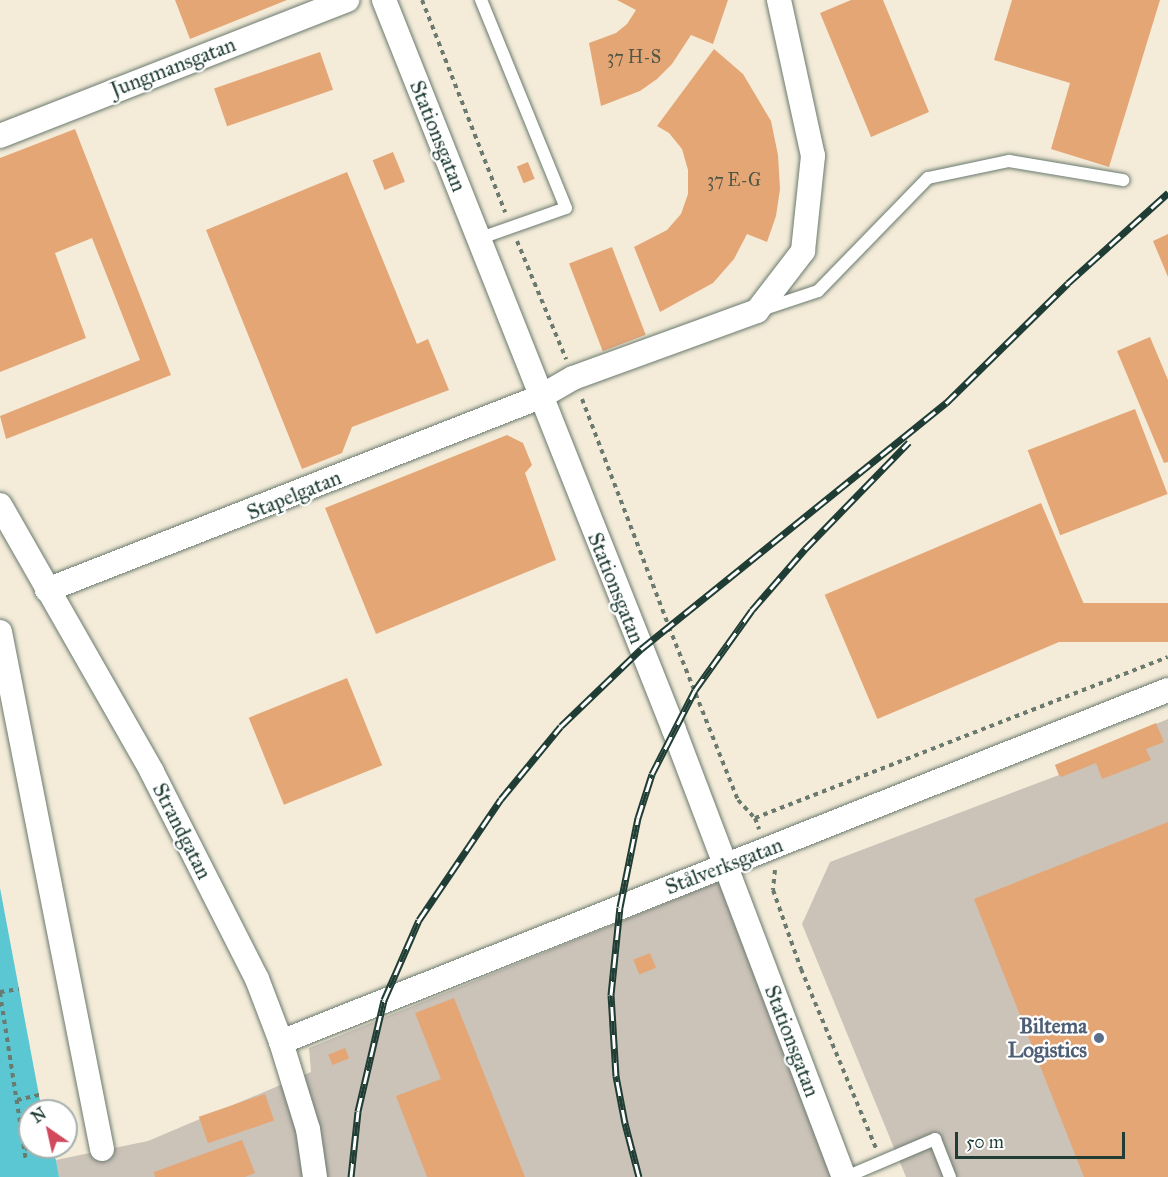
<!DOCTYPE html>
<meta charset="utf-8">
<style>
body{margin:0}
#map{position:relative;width:1168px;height:1177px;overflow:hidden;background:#f4ecd9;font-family:"IM FELL Great Primer",serif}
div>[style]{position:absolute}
.industrial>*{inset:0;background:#cbc2b8}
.water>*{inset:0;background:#5bc7d2}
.building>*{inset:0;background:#e5a676;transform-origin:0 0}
.path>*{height:4px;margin-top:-2px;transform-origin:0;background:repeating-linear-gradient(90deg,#6a7a6e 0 4.5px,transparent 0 9px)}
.roads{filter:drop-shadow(0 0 2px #6a7a6e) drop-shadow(0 0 2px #6a7a6e)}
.service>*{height:12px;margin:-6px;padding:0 6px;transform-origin:6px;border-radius:6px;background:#fff}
.minor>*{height:24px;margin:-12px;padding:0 12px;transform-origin:12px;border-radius:12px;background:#fff}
.rail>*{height:7px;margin-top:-3.5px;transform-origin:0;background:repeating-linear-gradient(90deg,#fff 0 14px,#1f3d34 0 28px);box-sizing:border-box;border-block:2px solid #1f3d34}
.dots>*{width:16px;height:16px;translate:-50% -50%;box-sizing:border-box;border:3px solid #fff;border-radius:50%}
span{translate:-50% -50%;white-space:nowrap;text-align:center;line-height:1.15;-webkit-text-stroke:4.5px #fff;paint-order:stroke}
.number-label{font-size:18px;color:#505744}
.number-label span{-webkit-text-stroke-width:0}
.street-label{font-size:21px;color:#1f3d34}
.service-label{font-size:21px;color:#4e5e75;font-weight:700}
.right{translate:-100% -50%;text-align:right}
.north{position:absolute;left:18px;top:1099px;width:60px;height:60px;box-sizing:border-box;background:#fff;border:2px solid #a5b1ae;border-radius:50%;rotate:326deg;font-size:16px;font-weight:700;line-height:24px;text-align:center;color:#1f3d34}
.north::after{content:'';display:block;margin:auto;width:21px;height:27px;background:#d1495b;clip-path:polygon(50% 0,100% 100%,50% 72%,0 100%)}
.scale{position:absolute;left:955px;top:1132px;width:170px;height:27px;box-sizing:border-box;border:3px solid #1f3d34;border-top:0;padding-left:8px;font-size:18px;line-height:21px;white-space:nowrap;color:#1f3d34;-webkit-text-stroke:4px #fff;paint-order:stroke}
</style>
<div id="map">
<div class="industrial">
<i style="clip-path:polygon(1168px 719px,1168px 1177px,906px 1177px,802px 924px,830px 862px,1059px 775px,1055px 765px)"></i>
<i style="clip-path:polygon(721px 881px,834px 1177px,59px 1177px,56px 1160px,148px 1141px,311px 1072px,309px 1048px)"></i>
</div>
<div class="water">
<i style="clip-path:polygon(0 888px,42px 1111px,30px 1111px,30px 1147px,50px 1147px,56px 1160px,59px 1177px,0 1177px)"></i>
</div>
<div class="building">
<i style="clip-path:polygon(175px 0,287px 0,190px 39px)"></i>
<i style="clip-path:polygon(617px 0,728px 0,713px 44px,691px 35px,672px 64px,657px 79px,640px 91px,601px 106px,589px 43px,616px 33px,627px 24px,636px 10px)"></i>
<i style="clip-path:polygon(851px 0,883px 0,929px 112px,871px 137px,820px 13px)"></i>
<i style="clip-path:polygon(1012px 0,1160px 0,1109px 167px,1051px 149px,1070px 83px,994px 60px)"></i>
<i style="clip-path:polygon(714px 49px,743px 74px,771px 121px,778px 155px,780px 189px,776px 216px,767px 242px,747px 234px,734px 259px,713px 283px,660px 312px,634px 247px,667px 230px,681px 214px,688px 194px,688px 170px,682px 149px,669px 133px,657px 126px)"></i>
<i style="left:320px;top:52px;width:40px;height:112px;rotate:71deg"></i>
<i style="clip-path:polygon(75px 129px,171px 375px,6px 439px,0 416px,140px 360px,92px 238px,55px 253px,86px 338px,0 372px,0 158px)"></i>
<i style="left:393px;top:152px;width:32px;height:22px;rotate:68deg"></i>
<i style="left:528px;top:162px;width:18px;height:12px;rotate:68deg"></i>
<i style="clip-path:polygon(347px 172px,417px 344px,428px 339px,449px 390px,352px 427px,342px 453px,302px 469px,206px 230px)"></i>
<i style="clip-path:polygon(1168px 234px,1168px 277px,1153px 241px)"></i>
<i style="left:612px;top:247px;width:94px;height:46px;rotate:69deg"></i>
<i style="clip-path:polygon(1150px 337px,1168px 380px,1168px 462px,1164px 463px,1117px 351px)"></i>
<i style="left:1135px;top:409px;width:91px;height:115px;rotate:69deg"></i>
<i style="clip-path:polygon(507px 435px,523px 443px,532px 465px,525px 473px,556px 560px,376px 634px,325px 508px)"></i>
<i style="left:1041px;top:503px;width:135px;height:235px;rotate:67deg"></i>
<i style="left:1168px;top:603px;width:39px;height:168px;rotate:90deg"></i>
<i style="left:347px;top:678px;width:94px;height:106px;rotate:68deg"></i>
<i style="clip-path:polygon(1156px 723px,1164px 742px,1146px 749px,1151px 760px,1102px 779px,1096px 763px,1061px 777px,1059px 775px,1055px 765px)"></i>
<i style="clip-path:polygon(1168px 822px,1168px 1177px,1084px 1177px,974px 899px)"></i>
<i style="left:650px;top:953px;width:16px;height:18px;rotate:68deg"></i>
<i style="clip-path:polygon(454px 998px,525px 1177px,427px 1177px,396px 1096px,441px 1079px,415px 1013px)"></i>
<i style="left:345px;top:1048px;width:11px;height:18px;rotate:68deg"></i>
<i style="left:265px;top:1094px;width:28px;height:70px;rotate:71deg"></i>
<i style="clip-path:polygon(242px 1140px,255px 1173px,245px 1177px,155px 1177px,154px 1172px)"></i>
</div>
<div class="path">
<i style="left:422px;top:0;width:228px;rotate:68.6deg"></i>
<i style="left:517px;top:241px;width:128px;rotate:67.4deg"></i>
<i style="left:582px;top:399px;width:244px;rotate:69.1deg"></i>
<i style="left:669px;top:627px;width:186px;rotate:68.3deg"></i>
<i style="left:738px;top:800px;width:25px;rotate:47deg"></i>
<i style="left:755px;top:818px;width:12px;rotate:70deg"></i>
<i style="left:755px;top:818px;width:443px;rotate:-21.3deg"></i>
<i style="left:775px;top:870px;width:20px;rotate:96deg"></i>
<i style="left:773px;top:890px;width:84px;rotate:70.5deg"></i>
<i style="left:801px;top:969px;width:194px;rotate:67.3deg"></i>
<i style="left:0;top:992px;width:19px;rotate:-9deg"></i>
<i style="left:0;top:993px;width:169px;rotate:81.2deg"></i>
<i style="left:17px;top:1100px;width:23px;rotate:-13deg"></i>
<i style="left:25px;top:1149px;width:12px;rotate:-9deg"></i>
</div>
<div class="roads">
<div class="service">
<i style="left:478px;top:239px;width:93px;rotate:-19.4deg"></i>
<i style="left:566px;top:208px;width:225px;rotate:-112.2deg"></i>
<i style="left:764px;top:309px;width:57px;rotate:-18.4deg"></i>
<i style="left:818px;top:291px;width:158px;rotate:-45.8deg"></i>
<i style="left:928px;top:178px;width:83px;rotate:-11.9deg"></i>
<i style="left:1009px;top:161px;width:116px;rotate:9.5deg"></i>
<i style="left:846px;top:1177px;width:97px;rotate:-23.1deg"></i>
<i style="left:935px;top:1139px;width:41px;rotate:68.5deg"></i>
</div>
<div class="minor">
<i style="left:384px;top:0;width:785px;rotate:68.33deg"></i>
<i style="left:674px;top:730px;width:478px;rotate:69.2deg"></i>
<i style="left:0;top:136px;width:373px;rotate:-21.4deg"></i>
<i style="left:0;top:505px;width:307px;rotate:60.3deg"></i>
<i style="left:152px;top:772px;width:232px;rotate:63.1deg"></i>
<i style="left:257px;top:979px;width:67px;rotate:69.1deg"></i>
<i style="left:281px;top:1042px;width:91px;rotate:72.8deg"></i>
<i style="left:308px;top:1129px;width:49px;rotate:81.7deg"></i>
<i style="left:47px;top:590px;width:529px;rotate:-21.38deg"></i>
<i style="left:540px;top:397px;width:38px;rotate:-30deg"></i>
<i style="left:573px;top:378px;width:196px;rotate:-20deg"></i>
<i style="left:757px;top:311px;width:76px;rotate:-52.5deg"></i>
<i style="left:803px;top:251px;width:96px;rotate:-84deg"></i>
<i style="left:813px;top:156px;width:160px;rotate:-102.3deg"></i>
<i style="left:0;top:632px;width:527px;rotate:78.84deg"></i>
<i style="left:281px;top:1042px;width:954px;rotate:-21.65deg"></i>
</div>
</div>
<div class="rail">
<i style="left:351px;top:1177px;width:66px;rotate:-83.9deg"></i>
<i style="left:358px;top:1111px;width:114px;rotate:-76.8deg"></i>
<i style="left:384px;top:1000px;width:87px;rotate:-66.4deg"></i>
<i style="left:419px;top:920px;width:146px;rotate:-55.9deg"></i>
<i style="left:501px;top:799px;width:94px;rotate:-50.6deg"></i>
<i style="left:561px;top:726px;width:111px;rotate:-43.9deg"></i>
<i style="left:641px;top:649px;width:392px;rotate:-38.9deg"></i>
<i style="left:946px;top:403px;width:171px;rotate:-44.5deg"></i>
<i style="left:1068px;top:283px;width:135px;rotate:-42deg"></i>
<i style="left:639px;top:1177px;width:56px;rotate:-104.5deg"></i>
<i style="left:625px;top:1123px;width:48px;rotate:-100.8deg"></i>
<i style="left:616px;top:1076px;width:81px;rotate:-93.5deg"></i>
<i style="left:611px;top:995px;width:88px;rotate:-84.2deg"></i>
<i style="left:620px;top:907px;width:91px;rotate:-78.6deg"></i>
<i style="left:638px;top:818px;width:46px;rotate:-72.3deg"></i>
<i style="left:652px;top:774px;width:94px;rotate:-62.9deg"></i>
<i style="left:695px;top:690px;width:98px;rotate:-54.5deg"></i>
<i style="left:752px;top:610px;width:81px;rotate:-49deg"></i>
<i style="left:805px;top:549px;width:149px;rotate:-45.8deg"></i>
</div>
<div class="dots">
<i style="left:1099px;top:1038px;background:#5c6f8a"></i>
</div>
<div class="number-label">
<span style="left:634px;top:57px">37 H-S</span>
<span style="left:734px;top:180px">37 E-G</span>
</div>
<div class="street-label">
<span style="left:173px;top:67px;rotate:-21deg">Jungmansgatan</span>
<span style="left:438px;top:136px;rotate:68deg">Stationsgatan</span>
<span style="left:294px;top:495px;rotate:-22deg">Stapelgatan</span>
<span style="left:616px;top:588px;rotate:68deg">Stationsgatan</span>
<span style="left:182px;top:831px;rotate:63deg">Strandgatan</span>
<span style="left:724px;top:866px;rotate:-21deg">Stålverksgatan</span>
<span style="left:792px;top:1041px;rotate:69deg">Stationsgatan</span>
</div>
<div class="service-label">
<span class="right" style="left:1087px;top:1038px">Biltema<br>Logistics</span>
</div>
<div class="north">N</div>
<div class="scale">50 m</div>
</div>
